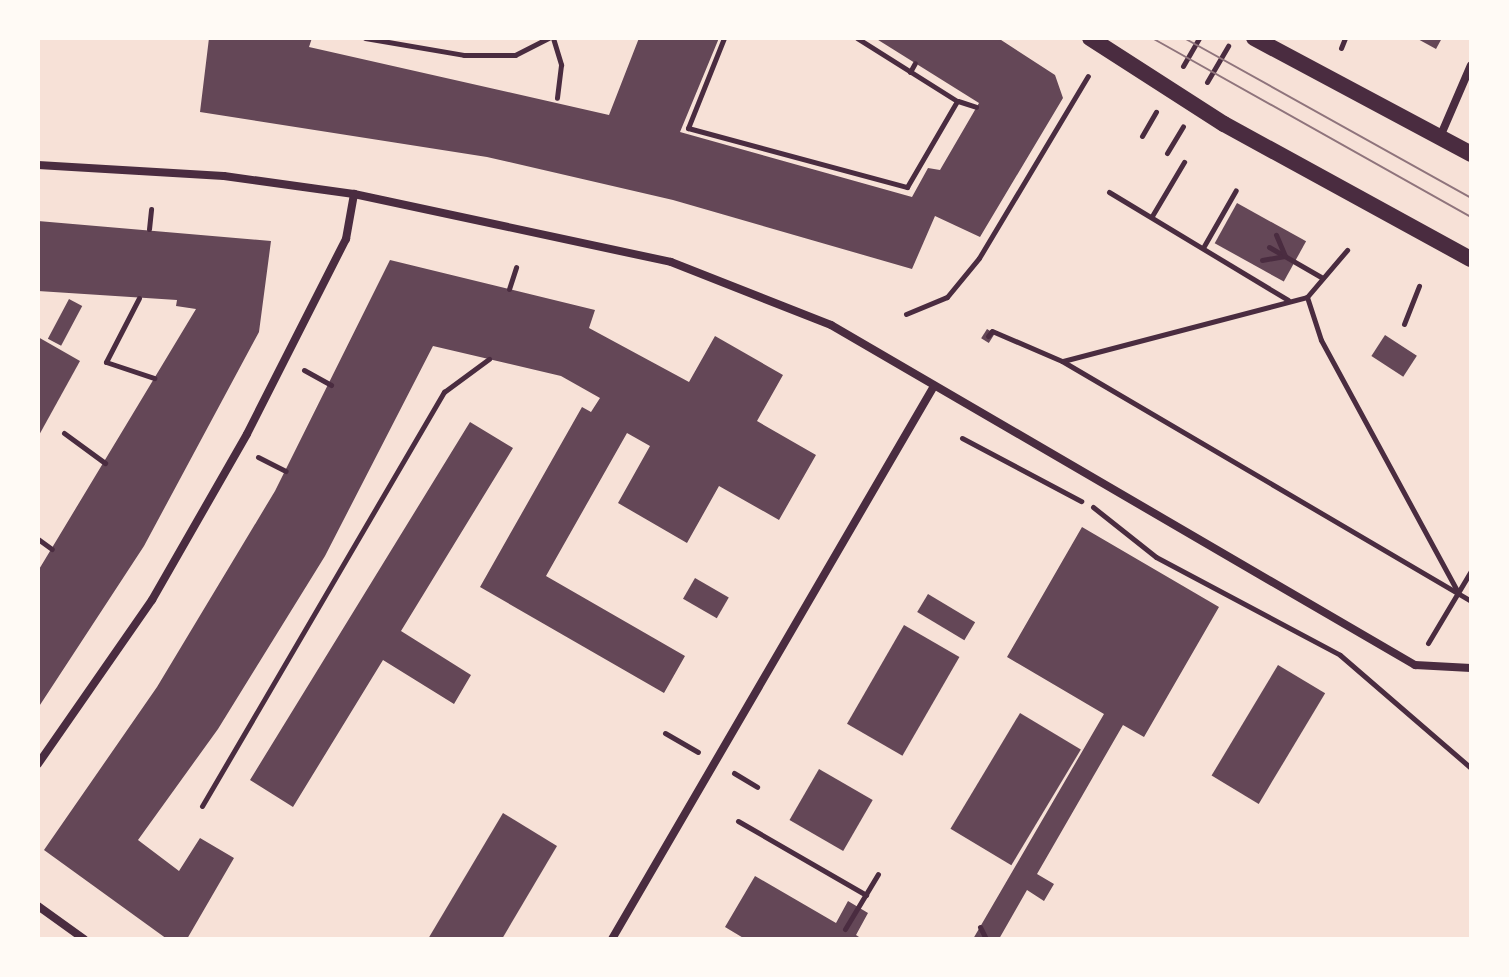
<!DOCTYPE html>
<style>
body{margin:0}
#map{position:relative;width:1509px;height:977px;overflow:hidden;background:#f7e1d7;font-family:Signika,sans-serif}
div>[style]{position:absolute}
.building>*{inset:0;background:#644757;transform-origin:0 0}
.path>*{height:5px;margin:-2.5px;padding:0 2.5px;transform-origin:2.5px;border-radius:2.5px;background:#4a2c40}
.minor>*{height:8px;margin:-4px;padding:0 4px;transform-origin:4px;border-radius:4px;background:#4a2c40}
.secondary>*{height:16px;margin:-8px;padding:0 8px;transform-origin:8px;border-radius:8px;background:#4a2c40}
.tram>*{height:2px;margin:-1px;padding:0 1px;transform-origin:1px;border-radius:1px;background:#8f747c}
span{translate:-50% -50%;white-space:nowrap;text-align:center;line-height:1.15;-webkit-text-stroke:6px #fffaf5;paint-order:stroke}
.frame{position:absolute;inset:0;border:40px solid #fffaf5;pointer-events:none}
</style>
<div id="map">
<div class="building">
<i style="clip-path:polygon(209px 38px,312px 38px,309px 47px,609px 115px,639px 38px,719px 38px,680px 132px,912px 197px,928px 168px,940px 170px,979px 103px,875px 38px,998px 38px,1055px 75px,1063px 98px,980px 237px,935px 216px,912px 269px,673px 200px,487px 157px,200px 112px)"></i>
<i style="clip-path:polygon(1416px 38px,1442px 38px,1436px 49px)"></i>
<i style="left:1237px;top:203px;width:79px;height:46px;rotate:29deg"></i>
<i style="clip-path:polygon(38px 221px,271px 241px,259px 332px,144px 546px,38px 708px,38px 571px,196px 309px,176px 306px,177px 300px,38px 291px)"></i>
<i style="clip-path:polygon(390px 260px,595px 310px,589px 328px,689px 382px,715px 336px,783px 375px,757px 421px,816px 455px,779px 520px,719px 486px,687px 543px,618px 503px,650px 446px,627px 433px,546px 576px,685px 656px,664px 693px,480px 587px,582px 407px,591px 412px,600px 398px,561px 376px,433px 346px,325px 556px,218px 729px,138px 840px,179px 871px,200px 838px,234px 858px,187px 939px,167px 939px,44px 850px,157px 687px,275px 491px)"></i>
<i style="left:69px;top:299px;width:15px;height:45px;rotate:28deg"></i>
<i style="left:987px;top:329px;width:9px;height:11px;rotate:32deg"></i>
<i style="left:1385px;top:335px;width:38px;height:25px;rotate:33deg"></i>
<i style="clip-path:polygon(38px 337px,80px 361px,38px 437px)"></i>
<i style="clip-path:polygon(470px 422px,513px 448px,401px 631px,471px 675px,454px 704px,383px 660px,293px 807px,250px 780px)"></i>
<i style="clip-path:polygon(1082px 527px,1219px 607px,1144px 737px,1123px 725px,1037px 874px,1054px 884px,1044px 901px,1027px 890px,999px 939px,973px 939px,1104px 714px,1007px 657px)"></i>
<i style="left:695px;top:578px;width:39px;height:24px;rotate:30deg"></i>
<i style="left:928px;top:594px;width:55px;height:21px;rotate:31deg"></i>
<i style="left:904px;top:625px;width:64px;height:114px;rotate:30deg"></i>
<i style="left:1278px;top:665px;width:55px;height:129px;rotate:31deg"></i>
<i style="left:1020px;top:713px;width:71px;height:135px;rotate:31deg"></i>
<i style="left:819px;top:769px;width:62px;height:59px;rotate:30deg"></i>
<i style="clip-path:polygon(503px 813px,557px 846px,502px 939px,428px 939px)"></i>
<i style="clip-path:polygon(755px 876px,836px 923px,848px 901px,868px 913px,856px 935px,862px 939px,745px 939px,725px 927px)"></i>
</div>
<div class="path">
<i style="left:365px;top:38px;width:100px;rotate:9.7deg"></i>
<i style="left:464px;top:55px;width:51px"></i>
<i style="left:515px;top:55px;width:38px;rotate:-27deg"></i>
<i style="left:553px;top:38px;width:28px;rotate:73deg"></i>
<i style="left:561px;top:65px;width:33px;rotate:97deg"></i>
<i style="left:724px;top:38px;width:97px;rotate:111.8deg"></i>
<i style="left:688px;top:128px;width:227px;rotate:15.1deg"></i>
<i style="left:907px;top:187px;width:99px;rotate:-59.8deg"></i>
<i style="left:957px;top:101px;width:118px;rotate:-147.8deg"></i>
<i style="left:1341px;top:48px;width:11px;rotate:-68deg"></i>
<i style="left:1183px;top:66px;width:32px;rotate:-60deg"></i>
<i style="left:910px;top:72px;width:10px;rotate:-61deg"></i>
<i style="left:1207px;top:82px;width:42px;rotate:-59.7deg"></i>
<i style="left:958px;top:101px;width:19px;rotate:18deg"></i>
<i style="left:1142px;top:136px;width:28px;rotate:-60deg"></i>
<i style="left:1167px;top:153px;width:31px;rotate:-59deg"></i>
<i style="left:1109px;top:192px;width:209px;rotate:31.1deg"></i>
<i style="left:1152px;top:216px;width:63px;rotate:-59.3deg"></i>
<i style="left:149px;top:229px;width:20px;rotate:-84deg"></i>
<i style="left:1204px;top:246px;width:64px;rotate:-60.3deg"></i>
<i style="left:1269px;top:247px;width:60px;rotate:30deg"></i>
<i style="left:1262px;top:260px;width:23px;rotate:-10deg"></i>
<i style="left:1285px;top:256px;width:23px;rotate:-113deg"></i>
<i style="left:509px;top:289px;width:23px;rotate:-72deg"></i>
<i style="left:1307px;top:297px;width:45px;rotate:72deg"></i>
<i style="left:1321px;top:340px;width:285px;rotate:61.5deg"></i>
<i style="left:139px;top:298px;width:72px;rotate:117.3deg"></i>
<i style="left:106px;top:362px;width:51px;rotate:18.4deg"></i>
<i style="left:906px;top:314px;width:44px;rotate:-22.5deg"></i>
<i style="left:947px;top:297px;width:50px;rotate:-50.6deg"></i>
<i style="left:979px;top:258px;width:212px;rotate:-59.1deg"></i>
<i style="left:1404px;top:324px;width:41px;rotate:-68.5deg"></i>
<i style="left:988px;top:336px;width:6px;rotate:-51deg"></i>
<i style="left:992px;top:331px;width:76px;rotate:23.2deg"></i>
<i style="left:1062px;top:361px;width:474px;rotate:30.4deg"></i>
<i style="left:1063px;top:361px;width:252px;rotate:-14.7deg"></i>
<i style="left:1307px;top:297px;width:62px;rotate:-49.6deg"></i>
<i style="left:304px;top:370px;width:31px;rotate:29deg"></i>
<i style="left:64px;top:433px;width:51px;rotate:36.2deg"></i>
<i style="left:962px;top:438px;width:135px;rotate:27.9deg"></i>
<i style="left:258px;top:457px;width:31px;rotate:27deg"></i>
<i style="left:1093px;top:507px;width:80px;rotate:38.4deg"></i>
<i style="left:1156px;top:557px;width:208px;rotate:28deg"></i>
<i style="left:1340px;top:655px;width:173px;rotate:40.8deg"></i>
<i style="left:38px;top:539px;width:17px;rotate:36deg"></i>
<i style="left:1428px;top:643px;width:84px;rotate:-59.2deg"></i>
<i style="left:665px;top:733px;width:38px;rotate:30deg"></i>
<i style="left:734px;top:773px;width:27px;rotate:31deg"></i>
<i style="left:202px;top:806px;width:480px;rotate:-59.7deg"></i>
<i style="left:444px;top:392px;width:56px;rotate:-36.3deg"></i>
<i style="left:738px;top:821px;width:148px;rotate:30deg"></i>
<i style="left:980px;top:927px;width:13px;rotate:63deg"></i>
<i style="left:845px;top:929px;width:64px;rotate:-59deg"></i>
</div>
<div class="minor">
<i style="left:1440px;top:137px;width:78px;rotate:-66.7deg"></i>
<i style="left:38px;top:165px;width:186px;rotate:3.4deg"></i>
<i style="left:224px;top:176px;width:131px;rotate:7.9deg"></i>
<i style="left:354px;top:194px;width:324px;rotate:12.1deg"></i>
<i style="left:671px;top:262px;width:172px;rotate:21.5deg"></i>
<i style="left:831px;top:325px;width:676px;rotate:30.21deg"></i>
<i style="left:1415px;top:665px;width:56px;rotate:3.1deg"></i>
<i style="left:38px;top:764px;width:200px;rotate:-55.2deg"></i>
<i style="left:152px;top:600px;width:191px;rotate:-60.2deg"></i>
<i style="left:247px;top:434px;width:219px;rotate:-63.1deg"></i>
<i style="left:346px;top:239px;width:46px;rotate:-79.9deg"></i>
<i style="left:38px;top:906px;width:57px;rotate:35.7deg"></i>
<i style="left:612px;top:939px;width:640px;rotate:-59.79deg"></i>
</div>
<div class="secondary">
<i style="left:1090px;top:38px;width:159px;rotate:32.7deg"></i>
<i style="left:1224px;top:124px;width:281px;rotate:28.7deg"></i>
<i style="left:1254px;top:38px;width:246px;rotate:28.1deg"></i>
</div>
<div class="tram">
<i style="left:1152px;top:38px;width:366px;rotate:29.3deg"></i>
<i style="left:1184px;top:38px;width:329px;rotate:29.1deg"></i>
</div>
<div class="frame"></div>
</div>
